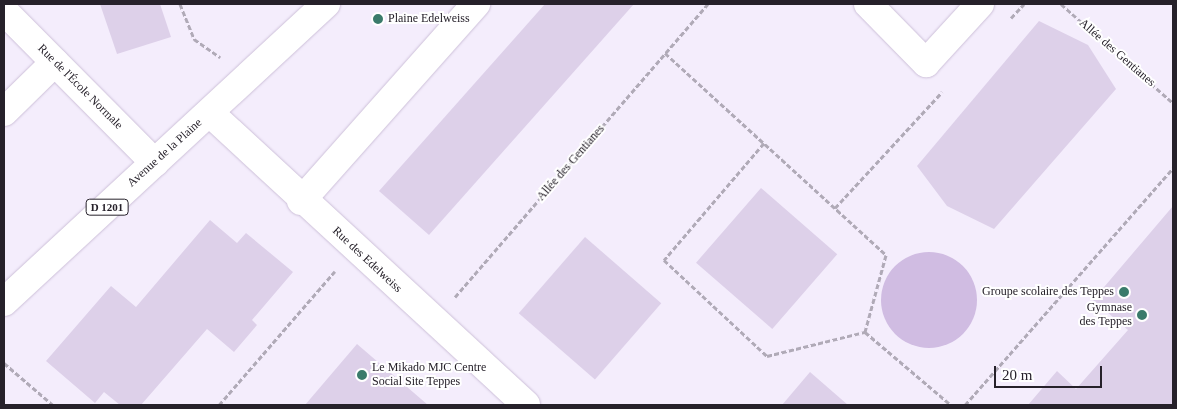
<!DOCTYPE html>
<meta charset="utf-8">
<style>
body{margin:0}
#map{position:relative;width:1177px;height:409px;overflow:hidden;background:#f4edfc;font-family:"Times New Roman",serif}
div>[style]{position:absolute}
.green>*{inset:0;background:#d0bce2}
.round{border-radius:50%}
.building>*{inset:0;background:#ddd0e9;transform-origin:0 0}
.path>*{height:3px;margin-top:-1.5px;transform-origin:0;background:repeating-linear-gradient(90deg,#b0aab7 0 5px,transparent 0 7.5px)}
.roads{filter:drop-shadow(0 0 1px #cdc0d9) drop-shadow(0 0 1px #cdc0d9)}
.minor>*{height:28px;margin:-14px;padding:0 14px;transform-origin:14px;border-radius:14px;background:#fff}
.major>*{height:28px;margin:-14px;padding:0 14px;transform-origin:14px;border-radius:14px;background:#fff}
.dots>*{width:14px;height:14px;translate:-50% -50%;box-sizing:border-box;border:2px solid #fff;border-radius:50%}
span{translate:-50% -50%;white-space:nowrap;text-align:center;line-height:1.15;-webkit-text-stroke:4px #fff;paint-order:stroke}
.shield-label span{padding:1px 4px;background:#fff;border:1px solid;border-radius:4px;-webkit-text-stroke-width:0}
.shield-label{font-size:11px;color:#26212a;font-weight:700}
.poi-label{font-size:12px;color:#26212a}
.left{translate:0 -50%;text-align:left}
.right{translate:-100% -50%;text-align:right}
.street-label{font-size:12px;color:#26212a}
.frame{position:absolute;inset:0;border:5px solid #26212a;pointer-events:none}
.scale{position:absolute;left:994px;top:366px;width:108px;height:22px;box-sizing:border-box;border:2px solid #26212a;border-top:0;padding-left:6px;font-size:15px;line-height:18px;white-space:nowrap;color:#26212a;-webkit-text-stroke:4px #fff;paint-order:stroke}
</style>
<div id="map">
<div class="green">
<i class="round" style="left:881px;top:252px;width:96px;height:96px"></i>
</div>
<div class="building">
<i style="clip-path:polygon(100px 4px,160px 4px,171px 37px,117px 54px)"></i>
<i style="clip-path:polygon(545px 4px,634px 4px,429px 235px,379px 191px)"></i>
<i style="clip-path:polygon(1039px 21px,1088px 45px,1116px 89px,994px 229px,947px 206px,917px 166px)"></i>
<i style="left:761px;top:188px;width:101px;height:99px;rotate:41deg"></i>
<i style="clip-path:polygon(1173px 206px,1173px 405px,1028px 405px,1057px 371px,1076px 389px,1128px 330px,1093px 300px)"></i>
<i style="clip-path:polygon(210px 220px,237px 243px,246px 233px,293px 272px,252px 320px,257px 325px,234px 352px,207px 329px,141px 405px,120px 405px,104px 392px,95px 403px,46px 361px,111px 286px,136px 307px)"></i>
<i style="left:585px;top:237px;width:101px;height:101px;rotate:41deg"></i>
<i style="clip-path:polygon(357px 344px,428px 405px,305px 405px)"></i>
<i style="clip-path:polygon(810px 372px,848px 405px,782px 405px)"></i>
</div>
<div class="path">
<i style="left:180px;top:4px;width:38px;rotate:68deg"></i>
<i style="left:194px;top:39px;width:32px;rotate:35deg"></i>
<i style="left:1061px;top:4px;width:149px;rotate:41.5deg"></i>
<i style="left:1011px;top:18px;width:19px;rotate:-47deg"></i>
<i style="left:665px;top:53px;width:299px;rotate:42.4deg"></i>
<i style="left:886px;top:255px;width:80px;rotate:105.3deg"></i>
<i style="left:764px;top:143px;width:154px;rotate:130.5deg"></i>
<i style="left:664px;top:260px;width:141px;rotate:43deg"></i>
<i style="left:767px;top:356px;width:101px;rotate:-13.8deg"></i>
<i style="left:865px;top:332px;width:113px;rotate:40.3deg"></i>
<i style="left:835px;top:208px;width:158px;rotate:-47.3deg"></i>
<i style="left:455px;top:297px;width:387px;rotate:-49.2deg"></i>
<i style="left:4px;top:363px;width:65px;rotate:40.6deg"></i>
<i style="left:219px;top:405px;width:177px;rotate:-49.1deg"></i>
<i style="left:965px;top:405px;width:315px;rotate:-48.7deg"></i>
</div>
<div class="roads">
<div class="minor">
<i style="left:868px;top:4px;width:83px;rotate:45.5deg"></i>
<i style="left:926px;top:63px;width:80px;rotate:-47.5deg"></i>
<i style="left:4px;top:11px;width:214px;rotate:45.2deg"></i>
<i style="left:4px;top:112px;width:71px;rotate:-44.4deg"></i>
<i style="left:210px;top:113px;width:430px;rotate:42.7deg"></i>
<i style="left:301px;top:201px;width:264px;rotate:-48.4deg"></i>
</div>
<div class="major">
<i style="left:4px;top:302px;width:439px;rotate:-42.8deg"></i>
</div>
</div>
<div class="dots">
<i style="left:378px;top:19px;background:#3a7b6b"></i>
<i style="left:1124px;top:292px;background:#3a7b6b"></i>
<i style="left:1142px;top:315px;background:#3a7b6b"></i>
<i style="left:362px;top:375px;background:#3a7b6b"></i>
</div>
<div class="shield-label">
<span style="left:107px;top:207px">D 1201</span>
</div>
<div class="poi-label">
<span class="left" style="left:388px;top:19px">Plaine Edelweiss</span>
<span class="right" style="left:1114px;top:292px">Groupe scolaire des Teppes</span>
<span class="right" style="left:1132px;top:315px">Gymnase<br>des Teppes</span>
<span class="left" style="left:372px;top:375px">Le Mikado MJC Centre<br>Social Site Teppes</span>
</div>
<div class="street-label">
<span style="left:1117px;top:53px;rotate:41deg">Allée des Gentianes</span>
<span style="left:80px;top:87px;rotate:45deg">Rue de l'École Normale</span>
<span style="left:165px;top:153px;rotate:-42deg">Avenue de la Plaine</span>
<span style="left:571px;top:163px;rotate:-49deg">Allée des Gentianes</span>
<span style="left:367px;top:260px;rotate:43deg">Rue des Edelweiss</span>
</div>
<div class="frame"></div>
<div class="scale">20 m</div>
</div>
